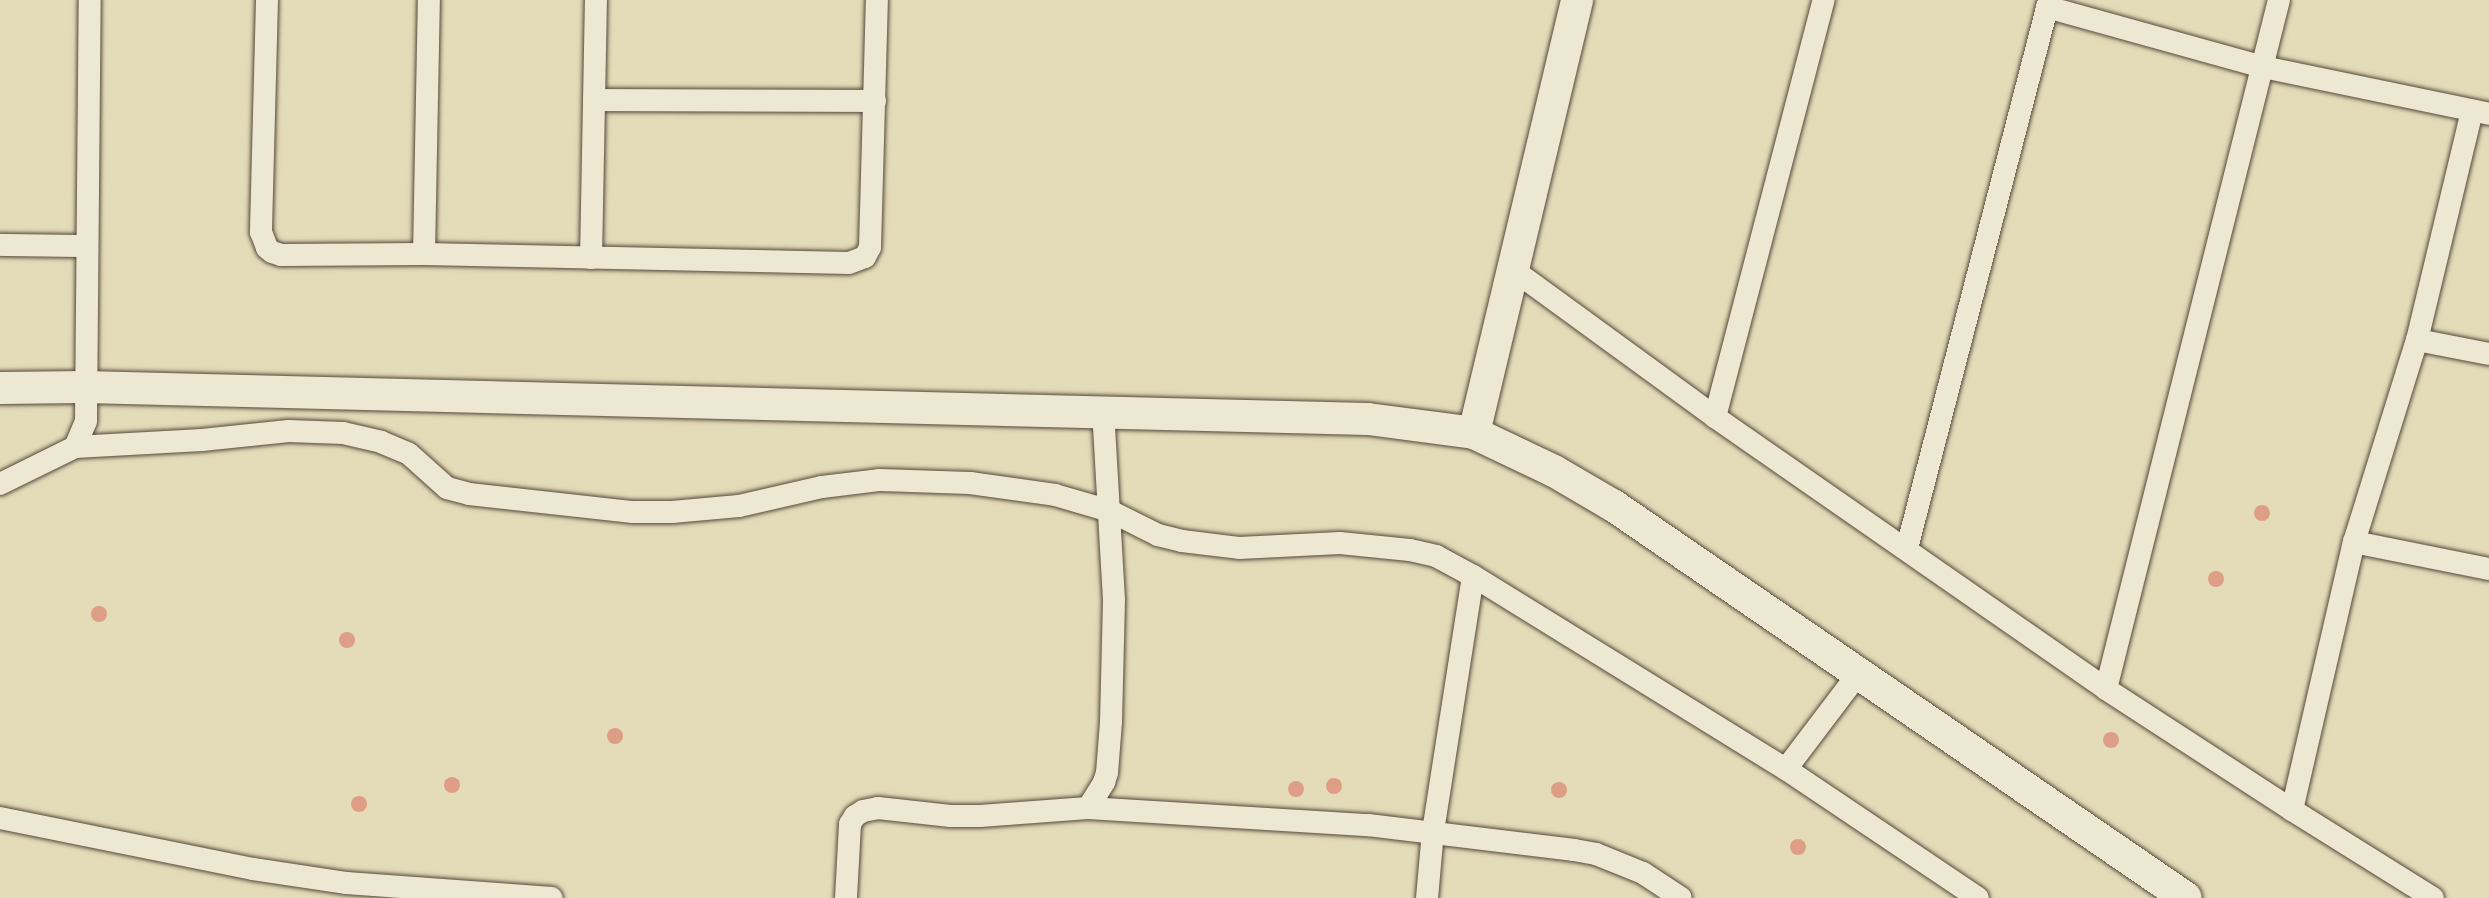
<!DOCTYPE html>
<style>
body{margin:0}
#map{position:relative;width:2489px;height:898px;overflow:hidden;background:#e4dbb8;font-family:"Libre Caslon Text",serif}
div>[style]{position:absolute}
.building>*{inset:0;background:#de9e86}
.round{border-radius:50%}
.roads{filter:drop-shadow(0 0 2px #53493b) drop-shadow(0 0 2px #53493b)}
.street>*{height:22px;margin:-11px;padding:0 11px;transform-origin:11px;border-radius:11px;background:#ede8d1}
.secondary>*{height:32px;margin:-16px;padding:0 16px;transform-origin:16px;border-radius:16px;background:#ede8d1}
span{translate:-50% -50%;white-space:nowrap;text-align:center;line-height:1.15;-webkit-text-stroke:5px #ede8d1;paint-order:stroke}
</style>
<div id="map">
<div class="building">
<i class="round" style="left:2254px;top:505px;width:16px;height:16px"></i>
<i class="round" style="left:2208px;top:571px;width:16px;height:16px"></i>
<i class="round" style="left:91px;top:606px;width:16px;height:16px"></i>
<i class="round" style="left:339px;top:632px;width:16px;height:16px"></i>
<i class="round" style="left:607px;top:728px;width:16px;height:16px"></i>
<i class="round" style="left:2103px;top:732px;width:16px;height:16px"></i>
<i class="round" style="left:444px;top:777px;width:16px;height:16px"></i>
<i class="round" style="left:1326px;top:778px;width:16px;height:16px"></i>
<i class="round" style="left:1288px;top:781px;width:16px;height:16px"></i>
<i class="round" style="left:1551px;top:782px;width:16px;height:16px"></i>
<i class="round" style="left:351px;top:796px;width:16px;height:16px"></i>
<i class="round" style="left:1790px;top:839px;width:16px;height:16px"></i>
</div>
<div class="roads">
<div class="street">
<i style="left:267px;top:0;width:232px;rotate:91.5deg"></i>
<i style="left:261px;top:232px;width:17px;rotate:69deg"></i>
<i style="left:267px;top:248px;width:6px;rotate:39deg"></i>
<i style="left:272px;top:252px;width:9px;rotate:18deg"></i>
<i style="left:281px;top:255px;width:143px;rotate:-0.4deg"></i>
<i style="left:424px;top:254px;width:425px;rotate:1.2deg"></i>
<i style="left:849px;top:263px;width:17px;rotate:-21deg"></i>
<i style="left:865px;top:257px;width:11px;rotate:-63deg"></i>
<i style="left:870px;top:247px;width:247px;rotate:-88.4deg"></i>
<i style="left:2047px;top:7px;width:224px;rotate:15.5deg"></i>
<i style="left:2263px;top:67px;width:231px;rotate:11.7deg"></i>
<i style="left:594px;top:100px;width:281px;rotate:0.2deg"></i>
<i style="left:0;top:245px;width:87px;rotate:0.7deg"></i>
<i style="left:424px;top:254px;width:254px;rotate:-88.9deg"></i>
<i style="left:591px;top:258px;width:258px;rotate:-88.9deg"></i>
<i style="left:1515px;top:271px;width:248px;rotate:36.1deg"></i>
<i style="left:1715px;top:417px;width:476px;rotate:34.8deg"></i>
<i style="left:2106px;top:689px;width:222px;rotate:33deg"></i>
<i style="left:2292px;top:810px;width:166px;rotate:32deg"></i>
<i style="left:2417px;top:340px;width:73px;rotate:11deg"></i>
<i style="left:1715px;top:417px;width:431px;rotate:-75.4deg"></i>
<i style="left:75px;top:447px;width:127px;rotate:-3.2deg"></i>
<i style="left:202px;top:440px;width:87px;rotate:-5.9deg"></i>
<i style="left:289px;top:431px;width:54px;rotate:2.1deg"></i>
<i style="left:343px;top:433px;width:39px;rotate:13deg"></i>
<i style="left:381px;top:442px;width:30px;rotate:23deg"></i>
<i style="left:409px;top:454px;width:51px;rotate:41.8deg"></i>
<i style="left:447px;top:488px;width:23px;rotate:15deg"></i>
<i style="left:469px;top:494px;width:165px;rotate:6.3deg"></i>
<i style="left:633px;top:512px;width:39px"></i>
<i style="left:672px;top:512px;width:67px;rotate:-5.1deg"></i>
<i style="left:739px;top:506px;width:85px;rotate:-12.9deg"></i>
<i style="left:822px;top:487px;width:57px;rotate:-7deg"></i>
<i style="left:879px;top:480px;width:91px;rotate:1.9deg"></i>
<i style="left:970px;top:483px;width:86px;rotate:8deg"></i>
<i style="left:1055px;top:495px;width:57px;rotate:16.2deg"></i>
<i style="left:1110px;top:511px;width:54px;rotate:26.6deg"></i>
<i style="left:1158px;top:535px;width:25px;rotate:14deg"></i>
<i style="left:1182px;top:541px;width:57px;rotate:7deg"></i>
<i style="left:1239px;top:548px;width:101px;rotate:-2.8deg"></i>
<i style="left:1340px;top:543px;width:70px;rotate:5.7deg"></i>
<i style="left:1410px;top:550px;width:27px;rotate:13deg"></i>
<i style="left:1436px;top:556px;width:42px;rotate:28.4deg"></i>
<i style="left:1473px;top:576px;width:258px;rotate:98.9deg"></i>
<i style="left:1433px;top:831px;width:67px;rotate:95.1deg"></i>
<i style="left:0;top:484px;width:84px;rotate:-26.3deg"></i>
<i style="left:75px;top:447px;width:28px;rotate:-67deg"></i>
<i style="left:86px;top:421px;width:421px;rotate:-89.5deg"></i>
<i style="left:2354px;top:542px;width:138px;rotate:11.3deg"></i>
<i style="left:1907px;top:548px;width:566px;rotate:-75.47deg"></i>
<i style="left:1473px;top:576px;width:368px;rotate:31.7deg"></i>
<i style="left:1786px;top:769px;width:231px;rotate:33.9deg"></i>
<i style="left:2106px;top:689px;width:710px;rotate:-75.91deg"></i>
<i style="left:1786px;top:769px;width:119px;rotate:-52.8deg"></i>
<i style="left:1088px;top:808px;width:281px;rotate:3.5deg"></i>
<i style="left:1368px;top:825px;width:208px;rotate:6.9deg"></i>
<i style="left:1574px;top:850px;width:22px;rotate:10deg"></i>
<i style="left:1596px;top:854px;width:51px;rotate:22deg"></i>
<i style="left:1643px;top:873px;width:45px;rotate:33.3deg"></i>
<i style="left:2292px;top:810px;width:275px;rotate:-77deg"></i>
<i style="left:2354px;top:542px;width:212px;rotate:-72.7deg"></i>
<i style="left:2417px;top:340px;width:236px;rotate:-76.5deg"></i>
<i style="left:0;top:818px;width:258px;rotate:11.4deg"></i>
<i style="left:253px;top:869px;width:95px;rotate:8.5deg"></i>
<i style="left:347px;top:883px;width:205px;rotate:4.2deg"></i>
<i style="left:846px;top:898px;width:74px;rotate:-86.9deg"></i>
<i style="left:850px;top:824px;width:9px;rotate:-58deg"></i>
<i style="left:855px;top:816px;width:9px;rotate:-32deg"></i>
<i style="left:863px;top:811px;width:15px;rotate:-11deg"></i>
<i style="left:878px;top:808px;width:73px;rotate:6.3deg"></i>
<i style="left:951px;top:816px;width:29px"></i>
<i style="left:980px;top:816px;width:108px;rotate:-4.2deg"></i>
<i style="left:1088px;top:808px;width:31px;rotate:-58deg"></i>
<i style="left:1104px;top:782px;width:9px;rotate:-72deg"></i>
<i style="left:1107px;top:773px;width:51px;rotate:-85.5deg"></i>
<i style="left:1111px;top:722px;width:122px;rotate:-88.6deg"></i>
<i style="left:1114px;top:600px;width:188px;rotate:-93.3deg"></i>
</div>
<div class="secondary">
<i style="left:0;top:388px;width:85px;rotate:-0.7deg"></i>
<i style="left:85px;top:387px;width:1283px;rotate:1.43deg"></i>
<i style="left:1368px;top:419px;width:107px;rotate:7.5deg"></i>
<i style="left:1474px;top:433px;width:89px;rotate:25.4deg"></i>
<i style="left:1554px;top:471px;width:69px;rotate:30.3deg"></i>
<i style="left:1614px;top:506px;width:693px;rotate:34.42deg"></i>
<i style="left:1474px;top:433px;width:445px;rotate:-76.6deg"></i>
</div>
</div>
</div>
